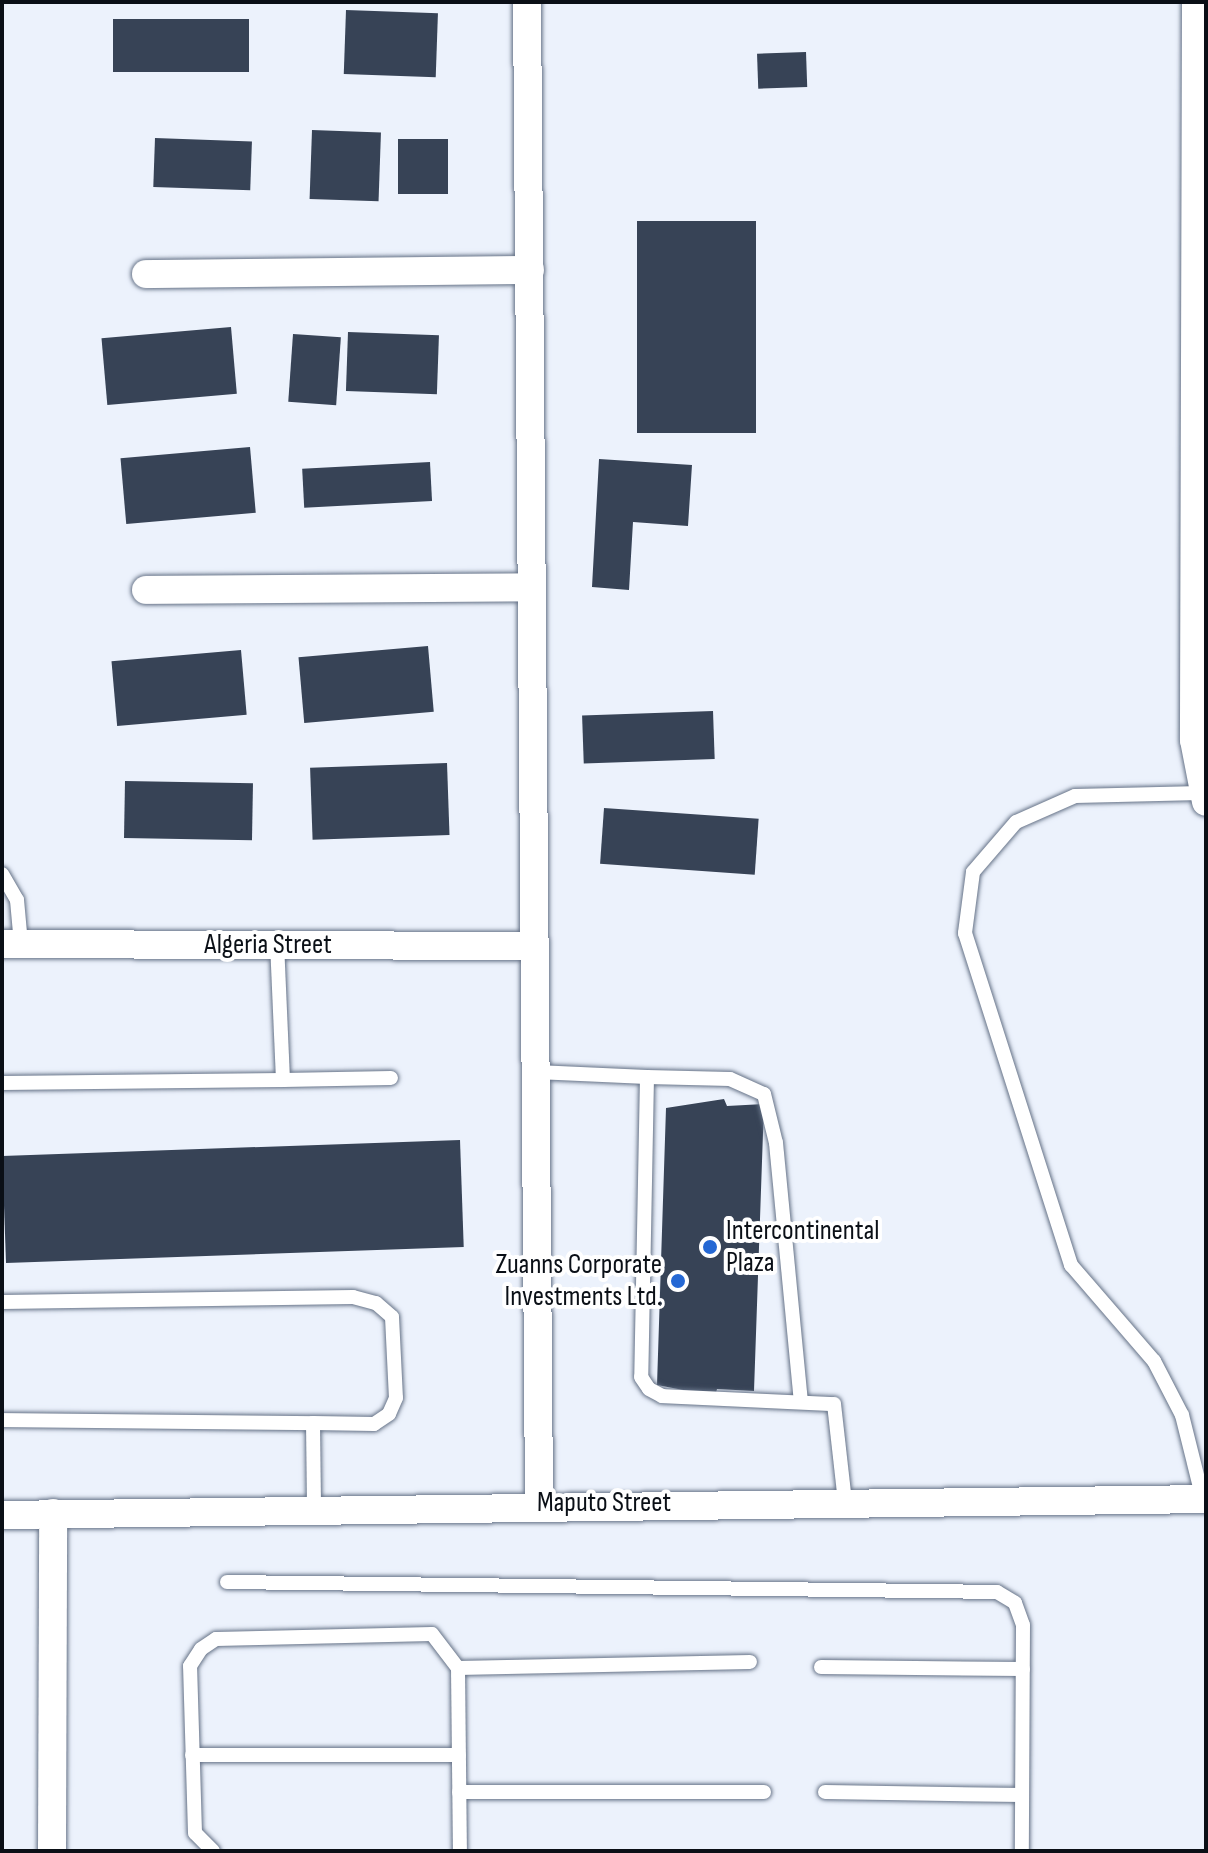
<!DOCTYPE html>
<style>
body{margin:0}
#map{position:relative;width:1208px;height:1853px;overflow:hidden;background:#ecf2fc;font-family:"Sofia Sans Condensed",sans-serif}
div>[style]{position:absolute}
.building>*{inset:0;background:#374356;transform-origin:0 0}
.roads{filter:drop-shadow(0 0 2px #657287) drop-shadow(0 0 2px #657287)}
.lane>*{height:14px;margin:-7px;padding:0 7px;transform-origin:7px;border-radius:7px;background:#fff}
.street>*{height:28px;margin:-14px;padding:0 14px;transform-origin:14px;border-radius:14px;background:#fff}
.dots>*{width:22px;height:22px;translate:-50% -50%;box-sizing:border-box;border:4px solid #fff;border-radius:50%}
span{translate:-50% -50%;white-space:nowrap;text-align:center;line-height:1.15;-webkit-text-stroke:8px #fff;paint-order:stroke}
.street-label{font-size:28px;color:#0a0f16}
.poi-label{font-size:28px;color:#0a0f16}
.left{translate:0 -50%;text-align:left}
.right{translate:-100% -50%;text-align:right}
.frame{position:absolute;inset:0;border:4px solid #0a0f16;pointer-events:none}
</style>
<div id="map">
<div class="building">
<i style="left:346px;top:10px;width:92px;height:64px;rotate:2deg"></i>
<i style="left:113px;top:19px;width:136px;height:53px"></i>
<i style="left:806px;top:52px;width:35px;height:49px;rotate:88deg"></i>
<i style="left:312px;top:130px;width:69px;height:69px;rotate:2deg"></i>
<i style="left:155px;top:138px;width:97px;height:49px;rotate:2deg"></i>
<i style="left:398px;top:139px;width:50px;height:55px"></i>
<i style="left:637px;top:221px;width:119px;height:212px"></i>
<i style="left:231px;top:327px;width:67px;height:130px;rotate:85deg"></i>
<i style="left:348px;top:332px;width:91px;height:59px;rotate:2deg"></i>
<i style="left:293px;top:334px;width:48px;height:68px;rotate:4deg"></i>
<i style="left:250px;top:447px;width:66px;height:130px;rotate:85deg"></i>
<i style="clip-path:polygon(599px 459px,692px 465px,688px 526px,633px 522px,629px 590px,592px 587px)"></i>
<i style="left:430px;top:462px;width:39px;height:128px;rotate:87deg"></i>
<i style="left:428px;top:646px;width:66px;height:130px;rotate:85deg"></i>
<i style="left:241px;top:650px;width:65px;height:130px;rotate:85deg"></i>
<i style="left:713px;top:711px;width:48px;height:131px;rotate:88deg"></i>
<i style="left:447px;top:763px;width:72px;height:137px;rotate:88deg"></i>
<i style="left:125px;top:781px;width:128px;height:57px;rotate:1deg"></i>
<i style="left:604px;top:808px;width:155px;height:56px;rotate:4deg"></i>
<i style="clip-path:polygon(724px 1099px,727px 1106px,764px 1104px,754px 1391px,717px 1389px,715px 1396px,657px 1385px,666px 1108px)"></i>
<i style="left:460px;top:1140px;width:107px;height:458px;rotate:88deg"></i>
</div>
<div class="roads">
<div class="lane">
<i style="left:1201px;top:793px;width:126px;rotate:178.6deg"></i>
<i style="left:1075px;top:796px;width:64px;rotate:156.2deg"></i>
<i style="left:1016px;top:822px;width:66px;rotate:130.7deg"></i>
<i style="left:973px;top:872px;width:62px;rotate:97.5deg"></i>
<i style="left:965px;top:933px;width:349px;rotate:72.3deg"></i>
<i style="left:1071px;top:1265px;width:127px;rotate:49.2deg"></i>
<i style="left:1154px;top:1361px;width:61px;rotate:62.6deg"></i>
<i style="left:1182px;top:1415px;width:87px;rotate:76deg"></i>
<i style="left:2px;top:874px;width:30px;rotate:60deg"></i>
<i style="left:17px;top:900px;width:44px;rotate:84.8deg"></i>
<i style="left:536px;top:1072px;width:111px;rotate:2.6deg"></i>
<i style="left:647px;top:1077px;width:300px;rotate:91.1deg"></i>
<i style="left:641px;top:1377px;width:14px;rotate:56deg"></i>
<i style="left:649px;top:1389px;width:15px;rotate:28deg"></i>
<i style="left:662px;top:1396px;width:172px;rotate:2.7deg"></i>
<i style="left:834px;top:1404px;width:99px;rotate:83.6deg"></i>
<i style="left:647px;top:1077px;width:83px;rotate:1.4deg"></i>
<i style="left:730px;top:1079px;width:37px;rotate:24deg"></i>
<i style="left:764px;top:1094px;width:50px;rotate:76.2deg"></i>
<i style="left:776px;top:1143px;width:259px;rotate:84.5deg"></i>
<i style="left:283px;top:1080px;width:108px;rotate:-1.1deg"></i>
<i style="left:2px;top:1083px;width:281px;rotate:-0.6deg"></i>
<i style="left:283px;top:1080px;width:135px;rotate:-92.5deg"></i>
<i style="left:2px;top:1302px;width:351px;rotate:-0.8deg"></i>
<i style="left:353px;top:1297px;width:24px;rotate:15deg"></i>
<i style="left:376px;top:1303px;width:21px;rotate:41deg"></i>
<i style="left:392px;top:1317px;width:81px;rotate:87.2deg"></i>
<i style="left:396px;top:1398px;width:17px;rotate:114deg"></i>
<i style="left:389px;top:1414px;width:18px;rotate:146deg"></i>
<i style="left:374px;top:1424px;width:61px;rotate:-179.1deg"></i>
<i style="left:2px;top:1420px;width:311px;rotate:0.6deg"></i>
<i style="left:313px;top:1423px;width:85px;rotate:89.3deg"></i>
<i style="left:227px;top:1582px;width:770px;rotate:0.74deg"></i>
<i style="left:997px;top:1592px;width:21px;rotate:31deg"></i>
<i style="left:1015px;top:1603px;width:23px;rotate:70deg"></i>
<i style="left:1023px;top:1625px;width:226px;rotate:90.3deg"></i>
<i style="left:821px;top:1667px;width:202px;rotate:0.6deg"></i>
<i style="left:458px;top:1668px;width:292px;rotate:-1.2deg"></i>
<i style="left:192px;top:1755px;width:267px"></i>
<i style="left:459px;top:1792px;width:305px"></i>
<i style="left:825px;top:1792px;width:197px;rotate:0.9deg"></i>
<i style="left:213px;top:1851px;width:25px;rotate:-135deg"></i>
<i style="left:195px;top:1833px;width:167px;rotate:-91.7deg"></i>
<i style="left:190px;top:1666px;width:20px;rotate:-57deg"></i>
<i style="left:201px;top:1649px;width:18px;rotate:-34deg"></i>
<i style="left:216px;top:1639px;width:216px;rotate:-1.3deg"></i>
<i style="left:432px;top:1634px;width:43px;rotate:52.6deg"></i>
<i style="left:458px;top:1668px;width:183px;rotate:89.4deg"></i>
</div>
<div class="street">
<i style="left:527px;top:2px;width:1502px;rotate:89.54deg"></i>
<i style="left:1196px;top:2px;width:738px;rotate:90.16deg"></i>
<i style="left:1194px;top:740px;width:63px;rotate:79deg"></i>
<i style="left:146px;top:274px;width:384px;rotate:-0.6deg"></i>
<i style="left:146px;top:590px;width:383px;rotate:-0.4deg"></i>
<i style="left:2px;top:944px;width:532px;rotate:0.22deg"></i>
<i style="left:2px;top:1515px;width:1204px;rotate:-0.76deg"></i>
<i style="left:52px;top:1851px;width:338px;rotate:-89.8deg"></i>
</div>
</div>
<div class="dots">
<i style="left:710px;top:1247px;background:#2568d4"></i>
<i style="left:678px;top:1281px;background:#2568d4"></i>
</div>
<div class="street-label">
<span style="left:268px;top:945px">Algeria Street</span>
<span style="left:604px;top:1503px">Maputo Street</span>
</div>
<div class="poi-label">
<span class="left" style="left:726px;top:1247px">Intercontinental<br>Plaza</span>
<span class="right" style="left:662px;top:1281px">Zuanns Corporate<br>Investments Ltd.</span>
</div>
<div class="frame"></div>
</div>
